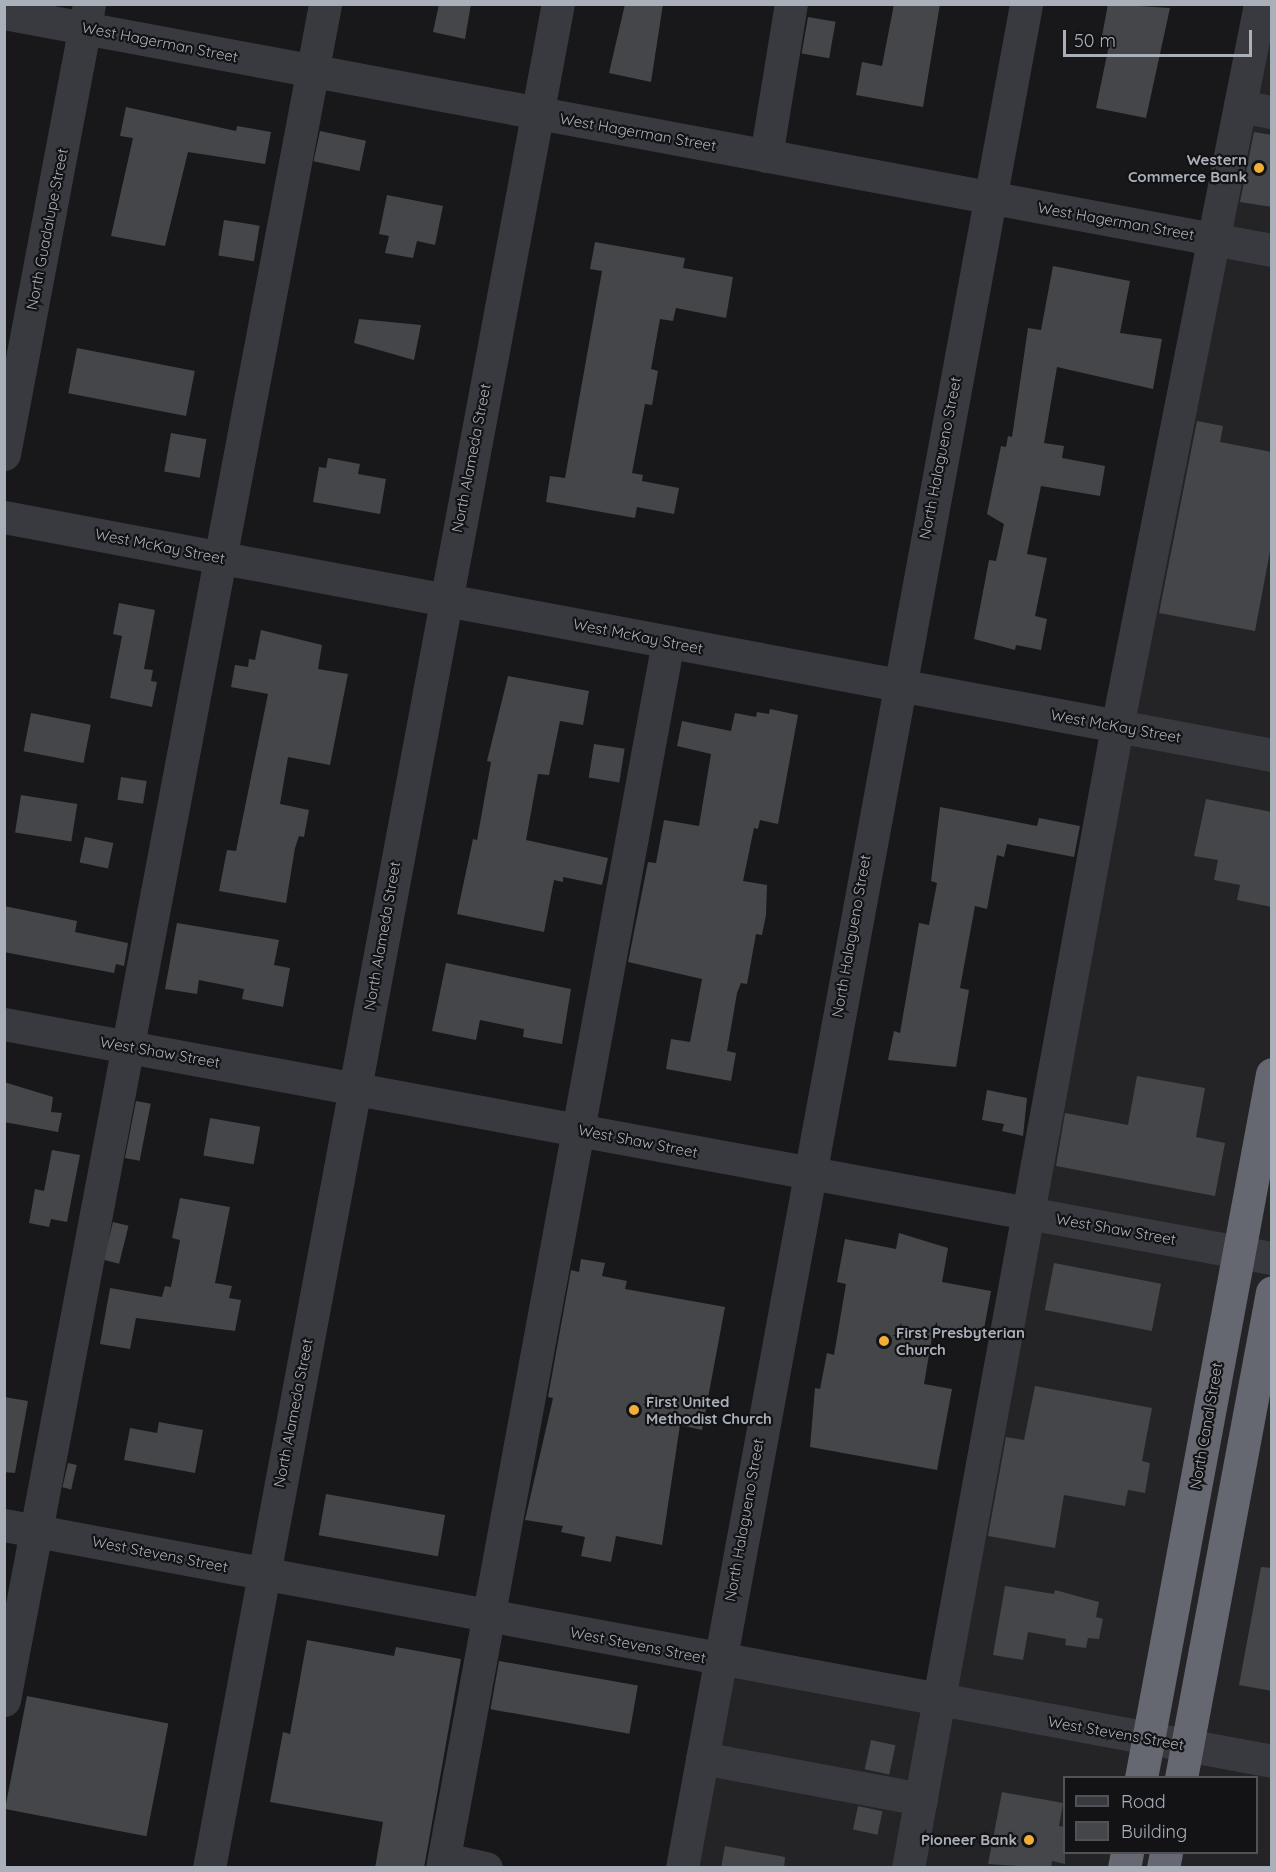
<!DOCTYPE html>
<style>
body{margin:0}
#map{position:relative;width:1276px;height:1872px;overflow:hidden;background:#18181a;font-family:Quicksand,sans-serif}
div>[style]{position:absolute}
.built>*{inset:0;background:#242427}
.building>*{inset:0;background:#44464a;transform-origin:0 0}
.minor>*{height:33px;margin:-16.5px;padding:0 16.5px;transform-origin:16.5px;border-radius:16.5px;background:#393a3f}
.highway>*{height:33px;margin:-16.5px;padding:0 16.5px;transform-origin:16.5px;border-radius:16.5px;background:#656870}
.dots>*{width:16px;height:16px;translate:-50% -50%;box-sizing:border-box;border:3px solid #131315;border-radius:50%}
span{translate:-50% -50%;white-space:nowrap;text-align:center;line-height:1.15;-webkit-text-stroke:4.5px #131315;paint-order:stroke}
.street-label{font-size:15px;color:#aab0ba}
.poi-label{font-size:15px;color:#aab0ba;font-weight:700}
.right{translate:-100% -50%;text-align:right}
.left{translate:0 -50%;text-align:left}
.frame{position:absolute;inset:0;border:6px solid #aab0ba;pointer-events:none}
.legend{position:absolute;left:1063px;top:1776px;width:195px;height:78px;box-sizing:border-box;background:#131315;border:2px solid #4f5257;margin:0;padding:8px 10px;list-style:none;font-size:18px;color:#aab0ba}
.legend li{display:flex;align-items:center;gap:12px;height:30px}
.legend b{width:30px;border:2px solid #4f5257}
.scale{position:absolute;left:1063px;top:30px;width:189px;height:27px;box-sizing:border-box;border:3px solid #aab0ba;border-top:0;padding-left:8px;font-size:18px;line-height:21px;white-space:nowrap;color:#aab0ba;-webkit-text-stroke:4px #131315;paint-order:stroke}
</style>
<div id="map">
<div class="built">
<i style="clip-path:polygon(evenodd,1271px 5px,1271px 1867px,682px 1868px,719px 1660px,939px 1702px,1271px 5px,1064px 1778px,1256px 1778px,1256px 1852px,1064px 1852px,1064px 1778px)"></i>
</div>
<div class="building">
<i style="clip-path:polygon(439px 4px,471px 4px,465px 39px,433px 32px)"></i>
<i style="clip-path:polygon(625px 4px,663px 4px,651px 82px,609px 73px)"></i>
<i style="clip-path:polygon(894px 4px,940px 4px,923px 107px,856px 95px,862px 62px,882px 66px)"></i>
<i style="clip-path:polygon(1108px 4px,1170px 8px,1146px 118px,1096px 108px,1109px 45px,1109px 37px,1102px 36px)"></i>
<i style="left:808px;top:17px;width:28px;height:37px;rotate:10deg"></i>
<i style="clip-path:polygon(126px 107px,236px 131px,237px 126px,271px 132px,265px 164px,188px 152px,165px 246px,111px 236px,133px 138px,120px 136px)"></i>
<i style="left:320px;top:131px;width:47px;height:31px;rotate:12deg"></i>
<i style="clip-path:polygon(1254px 132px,1272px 135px,1272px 207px,1240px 202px)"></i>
<i style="clip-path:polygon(387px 195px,443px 206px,435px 245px,417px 241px,413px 258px,385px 253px,389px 236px,379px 234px)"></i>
<i style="left:224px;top:220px;width:36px;height:36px;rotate:9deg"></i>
<i style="clip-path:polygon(595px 242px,685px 258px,683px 268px,733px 277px,726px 318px,676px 308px,673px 321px,660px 319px,651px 369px,658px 371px,652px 405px,645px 404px,632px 473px,643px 475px,642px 481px,679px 488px,674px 514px,637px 507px,635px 518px,546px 502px,550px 476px,565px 478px,602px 271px,590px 269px)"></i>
<i style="clip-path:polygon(1053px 266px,1130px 281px,1120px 333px,1162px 339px,1153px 389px,1057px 367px,1044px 443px,1064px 446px,1062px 458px,1105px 466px,1100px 496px,1041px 486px,1027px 554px,1047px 558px,1035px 616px,1047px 619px,1041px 650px,1016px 645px,1015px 650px,974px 639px,989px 560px,996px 561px,1004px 524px,987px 514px,1001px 446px,1006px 447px,1008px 436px,1012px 437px,1028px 328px,1041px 330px)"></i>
<i style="clip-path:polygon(359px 319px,421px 325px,414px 360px,354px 343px)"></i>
<i style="left:77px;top:348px;width:120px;height:46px;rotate:11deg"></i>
<i style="clip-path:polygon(1197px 421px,1223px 426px,1220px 442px,1272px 452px,1272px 541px,1255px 631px,1159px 613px)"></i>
<i style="left:171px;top:433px;width:36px;height:39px;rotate:10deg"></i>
<i style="clip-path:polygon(328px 458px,360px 464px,358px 474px,386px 479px,380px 514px,313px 502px,319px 467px,326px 468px)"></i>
<i style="clip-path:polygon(119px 603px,155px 610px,144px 669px,153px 670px,151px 681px,157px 682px,152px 707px,110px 698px,122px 636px,113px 634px)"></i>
<i style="clip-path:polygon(261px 630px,322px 645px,318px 669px,348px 674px,330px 765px,288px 757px,280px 804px,309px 810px,304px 837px,299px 836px,295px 848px,286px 903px,219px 891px,227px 850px,236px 851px,268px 694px,231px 687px,235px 665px,248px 667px,249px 659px,255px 660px)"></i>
<i style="clip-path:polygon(508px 676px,589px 691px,583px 725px,560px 721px,549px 775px,538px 774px,526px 840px,608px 858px,602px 885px,563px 877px,563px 882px,554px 880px,544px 932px,457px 914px,473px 839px,477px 840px,491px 762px,487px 761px)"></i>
<i style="clip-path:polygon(770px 709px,798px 715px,778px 824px,760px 820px,758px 829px,754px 828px,743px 881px,767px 885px,766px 915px,762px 935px,756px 934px,747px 984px,741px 983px,737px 993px,727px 1051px,736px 1053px,731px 1081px,666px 1069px,671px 1039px,690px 1042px,702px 979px,628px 962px,648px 862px,656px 863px,664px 820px,699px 826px,711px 754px,677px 746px,682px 721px,731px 731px,735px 713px,756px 717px,757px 712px,769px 714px)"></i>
<i style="left:31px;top:713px;width:61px;height:39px;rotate:11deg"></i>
<i style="left:594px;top:744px;width:31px;height:34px;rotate:9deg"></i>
<i style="left:121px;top:777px;width:26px;height:23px;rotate:9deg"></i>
<i style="left:21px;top:795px;width:57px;height:38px;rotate:9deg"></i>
<i style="clip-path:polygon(1206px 799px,1272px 812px,1272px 907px,1237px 900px,1240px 885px,1214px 880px,1218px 860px,1194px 856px)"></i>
<i style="clip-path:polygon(940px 807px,1037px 826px,1039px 818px,1080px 826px,1074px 857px,1007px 844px,1004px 857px,997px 855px,987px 909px,975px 906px,960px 988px,969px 990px,956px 1067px,888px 1060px,894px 1031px,900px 1033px,919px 923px,929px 925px,937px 883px,931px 881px)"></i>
<i style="left:85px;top:837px;width:29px;height:26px;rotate:12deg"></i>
<i style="clip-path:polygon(4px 906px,77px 921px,75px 932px,128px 943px,124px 966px,116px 964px,114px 973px,4px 952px)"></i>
<i style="clip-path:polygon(177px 923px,279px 940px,274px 965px,290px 968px,283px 1007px,242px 999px,244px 989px,199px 980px,197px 994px,165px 989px)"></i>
<i style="clip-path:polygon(446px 963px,571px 989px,562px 1044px,523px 1037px,524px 1029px,480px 1020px,476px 1040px,432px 1031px)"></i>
<i style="clip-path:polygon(1137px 1076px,1205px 1088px,1196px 1137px,1225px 1143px,1215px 1196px,1056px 1166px,1065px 1113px,1128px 1125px)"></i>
<i style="clip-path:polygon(4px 1082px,53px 1097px,51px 1112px,62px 1113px,58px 1132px,4px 1122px)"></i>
<i style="clip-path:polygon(987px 1090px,1027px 1098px,1023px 1136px,1002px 1131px,1004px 1124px,982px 1120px)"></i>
<i style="left:136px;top:1101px;width:15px;height:58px;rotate:11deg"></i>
<i style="left:210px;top:1118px;width:51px;height:38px;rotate:10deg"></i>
<i style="clip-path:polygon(52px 1150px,80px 1155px,67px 1222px,51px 1219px,49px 1227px,29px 1223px,35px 1189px,44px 1191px)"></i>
<i style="clip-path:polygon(180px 1198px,230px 1207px,215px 1283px,232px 1286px,229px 1298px,241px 1300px,235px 1331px,136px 1318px,130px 1349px,100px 1344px,110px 1288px,162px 1297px,165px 1286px,171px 1287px,180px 1240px,172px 1238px)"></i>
<i style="left:113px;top:1222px;width:16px;height:39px;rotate:14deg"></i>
<i style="clip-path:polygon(899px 1233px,948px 1248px,942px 1282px,991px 1291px,982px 1340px,933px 1331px,924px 1384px,952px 1389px,937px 1470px,810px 1447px,815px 1388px,820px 1389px,827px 1353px,834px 1355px,846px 1284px,837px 1282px,845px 1239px,896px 1249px)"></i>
<i style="clip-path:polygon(581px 1259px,605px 1263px,602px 1276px,627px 1281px,625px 1289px,725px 1307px,702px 1430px,680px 1425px,662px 1545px,616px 1536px,611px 1562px,581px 1556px,585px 1537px,561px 1532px,563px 1526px,525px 1520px,553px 1398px,548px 1397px,571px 1270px,579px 1272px)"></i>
<i style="left:1054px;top:1263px;width:109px;height:48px;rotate:11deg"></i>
<i style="clip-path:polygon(1035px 1386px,1152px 1408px,1142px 1461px,1150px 1463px,1145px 1493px,1128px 1490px,1125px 1506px,1064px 1495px,1055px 1548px,988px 1536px,1006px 1437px,1024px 1440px)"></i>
<i style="clip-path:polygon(4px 1397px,28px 1401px,15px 1473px,4px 1472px)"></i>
<i style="clip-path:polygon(159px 1422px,203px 1430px,195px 1473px,124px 1460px,130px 1428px,157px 1433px)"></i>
<i style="left:68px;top:1463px;width:9px;height:25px;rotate:13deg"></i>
<i style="left:326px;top:1494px;width:121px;height:42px;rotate:10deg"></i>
<i style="clip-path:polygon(1261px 1567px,1272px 1568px,1272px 1691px,1239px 1685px)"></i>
<i style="clip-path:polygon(1005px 1586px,1054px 1594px,1055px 1590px,1099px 1602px,1096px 1617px,1103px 1619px,1099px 1639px,1088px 1638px,1086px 1648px,1065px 1645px,1066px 1639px,1028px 1632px,1023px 1660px,993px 1655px)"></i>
<i style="clip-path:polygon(307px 1640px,394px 1656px,396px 1647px,461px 1659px,424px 1868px,375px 1868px,383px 1822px,270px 1802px,283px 1732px,290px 1734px)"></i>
<i style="left:499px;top:1661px;width:141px;height:49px;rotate:10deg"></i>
<i style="left:27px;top:1696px;width:144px;height:115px;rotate:11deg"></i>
<i style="left:871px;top:1740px;width:25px;height:30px;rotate:12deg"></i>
<i style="clip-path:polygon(1002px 1792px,1063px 1803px,1059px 1826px,1065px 1827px,1065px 1864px,1052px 1861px,1051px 1868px,988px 1864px)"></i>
<i style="left:858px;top:1806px;width:25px;height:24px;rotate:12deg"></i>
<i style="clip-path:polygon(725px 1846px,785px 1857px,784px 1868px,721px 1868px)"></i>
</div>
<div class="minor">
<i style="left:4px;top:13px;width:1290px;rotate:10.59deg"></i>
<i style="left:1240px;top:106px;width:33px;rotate:11deg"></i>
<i style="left:766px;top:156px;width:154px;rotate:-80.7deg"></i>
<i style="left:4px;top:454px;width:457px;rotate:-79.3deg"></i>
<i style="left:4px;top:517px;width:1290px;rotate:10.63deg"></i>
<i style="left:4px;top:1024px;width:1289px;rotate:10.46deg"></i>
<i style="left:4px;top:1525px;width:1290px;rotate:10.54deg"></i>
<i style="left:4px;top:1700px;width:1726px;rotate:-79.28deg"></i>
<i style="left:702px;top:1758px;width:223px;rotate:10.6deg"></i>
<i style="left:444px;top:1859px;width:43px;rotate:12.1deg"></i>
<i style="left:209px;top:1868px;width:1896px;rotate:-79.4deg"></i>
<i style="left:442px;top:1868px;width:1247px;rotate:-79.56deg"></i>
<i style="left:682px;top:1868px;width:1895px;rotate:-79.54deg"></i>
<i style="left:908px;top:1868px;width:1160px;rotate:-79.62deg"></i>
<i style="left:1117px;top:727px;width:737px;rotate:-78.81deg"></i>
</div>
<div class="highway">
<i style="left:1141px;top:1778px;width:716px;rotate:-79.46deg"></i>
<i style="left:1181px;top:1778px;width:494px;rotate:-79.4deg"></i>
<i style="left:1124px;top:1868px;width:16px;rotate:-79deg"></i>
<i style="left:1163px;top:1868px;width:16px;rotate:-79deg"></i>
</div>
<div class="dots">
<i style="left:1259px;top:168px;background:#f3ae38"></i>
<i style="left:884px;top:1341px;background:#f3ae38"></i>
<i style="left:634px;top:1410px;background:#f3ae38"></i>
<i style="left:1029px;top:1840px;background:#f3ae38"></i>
</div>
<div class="street-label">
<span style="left:160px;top:42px;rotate:11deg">West Hagerman Street</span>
<span style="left:638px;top:132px;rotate:10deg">West Hagerman Street</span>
<span style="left:1116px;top:221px;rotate:10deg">West Hagerman Street</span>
<span style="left:47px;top:229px;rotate:-79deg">North Guadalupe Street</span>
<span style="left:471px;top:458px;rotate:-79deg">North Alameda Street</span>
<span style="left:940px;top:458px;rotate:-79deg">North Halagueno Street</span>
<span style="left:160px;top:546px;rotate:11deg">West McKay Street</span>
<span style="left:638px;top:636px;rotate:11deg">West McKay Street</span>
<span style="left:1116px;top:726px;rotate:10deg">West McKay Street</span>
<span style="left:382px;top:936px;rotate:-80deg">North Alameda Street</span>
<span style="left:851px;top:936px;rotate:-80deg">North Halagueno Street</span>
<span style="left:160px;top:1052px;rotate:10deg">West Shaw Street</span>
<span style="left:638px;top:1141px;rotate:11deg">West Shaw Street</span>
<span style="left:1116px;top:1229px;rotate:10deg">West Shaw Street</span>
<span style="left:293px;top:1413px;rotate:-79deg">North Alameda Street</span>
<span style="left:1206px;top:1426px;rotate:-80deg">North Canal Street</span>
<span style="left:744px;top:1520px;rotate:-80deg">North Halagueno Street</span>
<span style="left:160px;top:1554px;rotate:11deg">West Stevens Street</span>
<span style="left:638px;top:1645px;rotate:11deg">West Stevens Street</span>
<span style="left:1116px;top:1733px;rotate:10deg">West Stevens Street</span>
</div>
<div class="poi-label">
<span class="right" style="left:1247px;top:168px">Western<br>Commerce Bank</span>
<span class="left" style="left:896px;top:1341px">First Presbyterian<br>Church</span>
<span class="left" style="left:646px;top:1410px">First United<br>Methodist Church</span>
<span class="right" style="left:1017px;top:1840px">Pioneer Bank</span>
</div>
<div class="frame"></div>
<ul class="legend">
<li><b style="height:8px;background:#393a3f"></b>Road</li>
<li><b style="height:16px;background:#44464a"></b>Building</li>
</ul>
<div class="scale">50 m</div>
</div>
